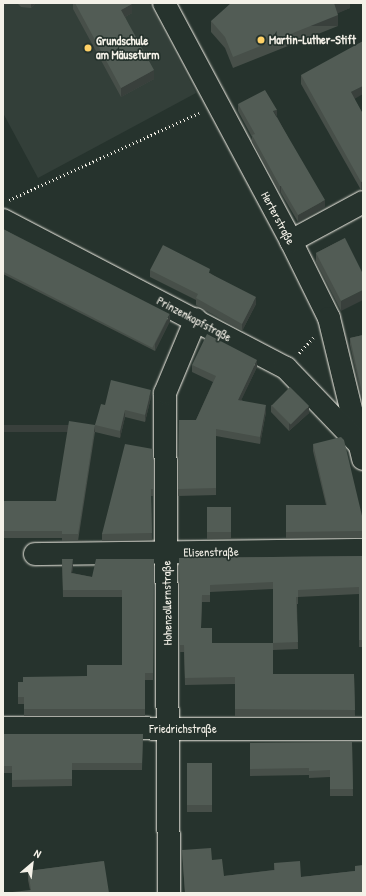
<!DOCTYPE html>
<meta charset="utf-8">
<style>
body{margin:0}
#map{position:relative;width:366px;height:896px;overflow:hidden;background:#26332d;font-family:"Patrick Hand",sans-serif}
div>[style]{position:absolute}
.built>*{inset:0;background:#333f39}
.path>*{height:2.5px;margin-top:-1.25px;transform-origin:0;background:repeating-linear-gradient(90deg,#f4f1e8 0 1px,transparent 0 4px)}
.roads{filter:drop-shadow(0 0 1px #f4f1e8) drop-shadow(0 0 1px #f4f1e8)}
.minor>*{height:22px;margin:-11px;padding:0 11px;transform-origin:11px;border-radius:11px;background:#26332d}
.wall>*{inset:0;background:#474f49;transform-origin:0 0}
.shaded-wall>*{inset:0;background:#39403c;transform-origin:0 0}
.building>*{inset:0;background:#525c55;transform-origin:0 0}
.dots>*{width:11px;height:11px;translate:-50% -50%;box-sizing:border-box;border:2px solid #26332d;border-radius:50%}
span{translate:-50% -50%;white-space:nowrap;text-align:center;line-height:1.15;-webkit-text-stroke:3.5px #26332d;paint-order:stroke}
.poi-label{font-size:12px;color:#f4f1e8;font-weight:700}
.left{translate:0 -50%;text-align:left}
.street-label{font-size:12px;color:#f4f1e8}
.frame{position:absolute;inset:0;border:4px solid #f4f1e8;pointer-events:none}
.north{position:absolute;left:12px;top:844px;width:40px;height:40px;-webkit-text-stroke:3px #26332d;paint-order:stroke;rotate:28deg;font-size:11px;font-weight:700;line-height:16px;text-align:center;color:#f4f1e8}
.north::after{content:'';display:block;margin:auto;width:14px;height:18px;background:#f4f1e8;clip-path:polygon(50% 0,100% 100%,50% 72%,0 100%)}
</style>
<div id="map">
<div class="built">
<i style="clip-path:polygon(3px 3px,149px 3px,196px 93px,38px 178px,3px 113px)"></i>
</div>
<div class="path">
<i style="left:9px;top:200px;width:209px;rotate:-24.6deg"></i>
<i style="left:299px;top:353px;width:21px;rotate:-47deg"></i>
</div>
<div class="roads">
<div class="minor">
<i style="left:164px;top:3px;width:270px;rotate:61.9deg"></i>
<i style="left:291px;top:241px;width:86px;rotate:63.7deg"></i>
<i style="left:329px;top:318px;width:145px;rotate:76.4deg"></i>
<i style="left:3px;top:220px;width:319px;rotate:27.6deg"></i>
<i style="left:286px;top:368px;width:105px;rotate:46.2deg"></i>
<i style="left:291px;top:241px;width:82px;rotate:-28.4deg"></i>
<i style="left:35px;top:554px;width:328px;rotate:-0.7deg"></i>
<i style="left:3px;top:728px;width:360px;rotate:0.2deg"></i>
<i style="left:169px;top:893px;width:500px;rotate:-90.46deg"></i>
<i style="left:165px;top:393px;width:80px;rotate:-67.3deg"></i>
</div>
</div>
<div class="wall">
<i style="clip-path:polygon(17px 3px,36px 3px,31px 8px,21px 7px)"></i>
<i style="clip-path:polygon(73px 3px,131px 3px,132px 13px,125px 17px,154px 79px,121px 97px,73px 9px)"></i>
<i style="clip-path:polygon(350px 3px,350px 8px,337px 13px,338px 26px,233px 68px,225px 48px,211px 32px,211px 21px)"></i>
<i style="clip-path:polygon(301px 75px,354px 99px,363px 114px,363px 189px,361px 190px,301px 84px)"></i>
<i style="clip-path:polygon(238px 104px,277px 117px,325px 207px,298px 222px,281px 193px,280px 193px,252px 142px,252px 137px,238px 111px)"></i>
<i style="clip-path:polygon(3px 229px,170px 321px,155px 351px,3px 274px)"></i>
<i style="clip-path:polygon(345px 238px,341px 311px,316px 262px,316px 253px)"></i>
<i style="clip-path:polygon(150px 270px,210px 273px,256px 304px,242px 331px,196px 305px,196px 300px,150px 277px)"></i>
<i style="clip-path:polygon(363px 335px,363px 404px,350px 345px,350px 338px)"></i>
<i style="clip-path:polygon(192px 365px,257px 367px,241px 400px,266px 412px,260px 444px,216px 436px,216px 495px,178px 496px,179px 420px,196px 420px,213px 382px,192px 372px)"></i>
<i style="clip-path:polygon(151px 397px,145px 422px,125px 417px,120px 438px,95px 432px,78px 541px,62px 541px,62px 538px,3px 538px,3px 501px,56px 501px,95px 425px,105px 405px)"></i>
<i style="clip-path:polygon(271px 405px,309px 413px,289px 431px,271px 412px)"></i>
<i style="clip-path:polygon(313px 444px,363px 520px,363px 538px,286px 538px,286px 505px,326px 505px,313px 451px)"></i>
<i style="clip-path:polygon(153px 449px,153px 496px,151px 496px,152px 540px,102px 541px,102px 534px)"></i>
<i style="left:207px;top:507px;width:24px;height:32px"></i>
<i style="clip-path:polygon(evenodd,363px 556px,363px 647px,359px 647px,359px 594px,298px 597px,298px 604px,297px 604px,298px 649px,273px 650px,273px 674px,354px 674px,355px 716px,235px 716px,235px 684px,185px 685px,184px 652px,180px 652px,179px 558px,363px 556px,273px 589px,273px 643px,212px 643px,201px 628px,202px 602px,210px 602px,210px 592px,273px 589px)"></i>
<i style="clip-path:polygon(62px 559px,73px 566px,72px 573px,92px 577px,154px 559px,153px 680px,145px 680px,145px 716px,24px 716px,24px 704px,18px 704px,18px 682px,23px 682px,87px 676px,122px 665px,122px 597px,63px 597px)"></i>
<i style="clip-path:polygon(3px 734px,143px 734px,142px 770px,72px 770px,72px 786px,12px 787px,12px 773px,3px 773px)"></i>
<i style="clip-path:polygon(352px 742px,353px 796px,330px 796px,330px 777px,309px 778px,309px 775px,250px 776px,250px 743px)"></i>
<i style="left:187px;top:763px;width:25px;height:49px"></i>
<i style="clip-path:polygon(182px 850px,212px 860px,224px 876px,274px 870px,274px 863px,301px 877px,355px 871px,363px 893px,185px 893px)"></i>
<i style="clip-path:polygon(104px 861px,30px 890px,28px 880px,28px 871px)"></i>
</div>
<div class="shaded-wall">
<i style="clip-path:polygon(3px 3px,10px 3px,3px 7px)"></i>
<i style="clip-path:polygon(31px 3px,36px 3px,31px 8px)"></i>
<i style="clip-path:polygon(334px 3px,350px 3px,350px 8px,334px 15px)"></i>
<i style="clip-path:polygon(132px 4px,132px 13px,121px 19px,121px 10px)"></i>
<i style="left:338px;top:15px;width:11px;height:113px;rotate:90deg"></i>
<i style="clip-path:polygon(154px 70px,154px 79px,121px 97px,121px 88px)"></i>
<i style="clip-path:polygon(363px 86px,363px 94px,351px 101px,351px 92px)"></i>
<i style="clip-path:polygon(277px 110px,277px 117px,273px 111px)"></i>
<i style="clip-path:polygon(363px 181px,363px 189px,361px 190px,361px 182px)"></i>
<i style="left:280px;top:186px;width:1px;height:7px"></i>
<i style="clip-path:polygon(325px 200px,325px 207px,298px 222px,298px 215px)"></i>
<i style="clip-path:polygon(363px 290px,363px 300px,341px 311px,341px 301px)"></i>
<i style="clip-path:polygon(256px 297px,256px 304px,242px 331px,242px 324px)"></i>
<i style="clip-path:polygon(170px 314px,170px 321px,155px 351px,155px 344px)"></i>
<i style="clip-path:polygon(257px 360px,257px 367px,238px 407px,238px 400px)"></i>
<i style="clip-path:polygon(151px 390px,151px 397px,145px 422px,145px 415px)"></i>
<i style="clip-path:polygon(266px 405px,266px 412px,260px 444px,260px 437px)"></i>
<i style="clip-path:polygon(309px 406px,309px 413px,289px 431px,289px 424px)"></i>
<i style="clip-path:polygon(125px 410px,125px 417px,120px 438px,120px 431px)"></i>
<i style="left:95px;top:425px;width:7px;height:110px;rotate:90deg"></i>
<i style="clip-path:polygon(73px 559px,73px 566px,71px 580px,71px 573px)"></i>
</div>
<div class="building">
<i style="clip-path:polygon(75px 3px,131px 3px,132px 4px,121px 10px,154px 70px,121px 88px)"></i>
<i style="clip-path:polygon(231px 3px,334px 3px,338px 15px,233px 57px,225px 37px,211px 21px)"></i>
<i style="clip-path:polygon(363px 41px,363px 86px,351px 92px,363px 114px,363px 181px,361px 182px,301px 75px)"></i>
<i style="clip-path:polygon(265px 90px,277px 110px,273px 111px,325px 200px,298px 215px,281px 186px,280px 186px,252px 135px,255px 134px,238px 104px)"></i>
<i style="left:3px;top:229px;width:187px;height:38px;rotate:27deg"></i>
<i style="clip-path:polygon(345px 238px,363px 274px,363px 290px,341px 301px,316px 253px)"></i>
<i style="clip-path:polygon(163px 245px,210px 269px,209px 273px,256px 297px,242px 324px,196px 298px,198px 294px,150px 270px)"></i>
<i style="clip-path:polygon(207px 334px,257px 360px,238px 400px,266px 405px,260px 437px,216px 429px,216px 488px,178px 489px,179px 420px,196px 420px,216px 376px,192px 365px)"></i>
<i style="clip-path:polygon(363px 335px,363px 397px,350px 338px)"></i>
<i style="clip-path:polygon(111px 380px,151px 390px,145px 415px,125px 410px,120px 431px,95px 425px,101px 404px,105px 405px)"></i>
<i style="left:290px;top:387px;width:27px;height:26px;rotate:45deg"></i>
<i style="clip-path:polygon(69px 421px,95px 425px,78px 534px,62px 534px,62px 531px,3px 531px,3px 501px,56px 501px)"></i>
<i style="clip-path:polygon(341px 437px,344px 440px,363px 520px,363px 531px,286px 532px,286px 505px,327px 505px,313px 444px)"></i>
<i style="clip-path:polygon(125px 444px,153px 449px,153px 489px,151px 489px,152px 533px,102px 534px)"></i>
<i style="left:207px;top:507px;width:24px;height:25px"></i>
<i style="clip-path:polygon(evenodd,363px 556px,363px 640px,359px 640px,359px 587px,298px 590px,298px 597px,296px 597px,298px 642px,273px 643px,273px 674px,354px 674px,355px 710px,235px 709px,235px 677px,185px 678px,184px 645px,180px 645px,179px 558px,363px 556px,273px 582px,273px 643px,212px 643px,212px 628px,201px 628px,202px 595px,210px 595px,210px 585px,273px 582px)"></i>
<i style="clip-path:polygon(62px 559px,73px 559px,71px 573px,92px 577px,96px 559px,154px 559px,153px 673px,145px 673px,145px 709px,24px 709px,24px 697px,18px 697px,18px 682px,23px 682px,23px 677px,87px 676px,87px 665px,122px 665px,122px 590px,63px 590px)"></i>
<i style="clip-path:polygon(3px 734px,143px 734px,142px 763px,72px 763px,72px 779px,12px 780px,12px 766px,3px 766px)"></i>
<i style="clip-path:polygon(352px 742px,353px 789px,330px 789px,330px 770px,309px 771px,309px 768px,250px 769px,250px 743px)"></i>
<i style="left:187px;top:763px;width:25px;height:42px"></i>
<i style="clip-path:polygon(211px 848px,212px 860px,222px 859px,224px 876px,275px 870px,274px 863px,300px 861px,301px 877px,355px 871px,355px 866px,363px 865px,363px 893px,185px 893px,182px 850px)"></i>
<i style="clip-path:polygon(104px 861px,109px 893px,3px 893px,31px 890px,28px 871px)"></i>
</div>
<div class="dots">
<i style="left:261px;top:40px;background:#ffd166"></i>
<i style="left:88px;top:48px;background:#ffd166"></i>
</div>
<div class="poi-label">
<span class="left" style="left:269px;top:40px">Martin-Luther-Stift</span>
<span class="left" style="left:96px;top:48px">Grundschule<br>am Mäuseturm</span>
</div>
<div class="street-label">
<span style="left:278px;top:218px;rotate:62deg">Herterstraße</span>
<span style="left:194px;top:319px;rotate:28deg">Prinzenkopfstraße</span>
<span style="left:211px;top:552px;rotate:-1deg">Elisenstraße</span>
<span style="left:167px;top:603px;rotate:-91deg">Hohenzollernstraße</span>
<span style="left:183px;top:729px">Friedrichstraße</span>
</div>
<div class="frame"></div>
<div class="north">N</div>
</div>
